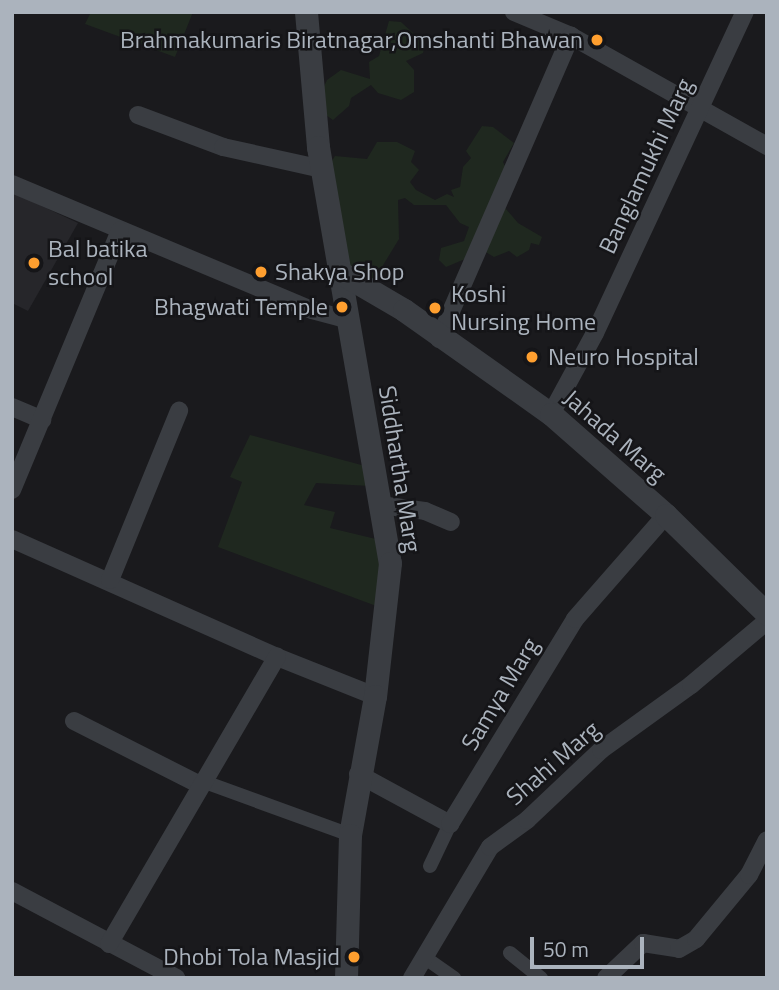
<!DOCTYPE html>
<style>
body{margin:0}
#map{position:relative;width:779px;height:990px;overflow:hidden;background:#1a1a1d;font-family:"Titillium Web",sans-serif}
div>[style]{position:absolute}
.built>*{inset:0;background:#26262a}
.green>*{inset:0;background:#1f281f}
.pedestrian>*{height:14px;margin:-7px;padding:0 7px;transform-origin:7px;border-radius:7px;background:#3a3d42}
.minor>*{height:18px;margin:-9px;padding:0 9px;transform-origin:9px;border-radius:9px;background:#3a3d42}
.tertiary>*{height:23px;margin:-11.5px;padding:0 11.5px;transform-origin:11.5px;border-radius:11.5px;background:#3a3d42}
.dots>*{width:19px;height:19px;translate:-50% -50%;box-sizing:border-box;border:4px solid #151518;border-radius:50%}
span{translate:-50% -50%;white-space:nowrap;text-align:center;line-height:1.15;-webkit-text-stroke:5px #151518;paint-order:stroke}
.poi-label{font-size:24px;color:#abb3bd}
.right{translate:-100% -50%;text-align:right}
.left{translate:0 -50%;text-align:left}
.street-label{font-size:24px;color:#abb3bd}
.frame{position:absolute;inset:0;border:14px solid #abb3bd;pointer-events:none}
.scale{position:absolute;left:530px;top:937px;width:114px;height:32px;box-sizing:border-box;border:4px solid #abb3bd;border-top:0;padding-left:9px;font-size:21px;line-height:24px;white-space:nowrap;color:#abb3bd;-webkit-text-stroke:5px #151518;paint-order:stroke}
</style>
<div id="map">
<div class="built">
<i style="clip-path:polygon(12px 192px,78px 223px,28px 311px,12px 303px)"></i>
</div>
<div class="green">
<i style="clip-path:polygon(91px 12px,193px 12px,175px 57px,85px 24px)"></i>
<i style="clip-path:polygon(389px 21px,401px 22px,425px 44px,423px 53px,406px 61px,414px 70px,414px 92px,401px 100px,378px 93px,371px 85px,351px 98px,349px 106px,333px 120px,326px 115px,320px 95px,327px 80px,341px 70px,370px 79px,369px 62px,379px 56px)"></i>
<i style="clip-path:polygon(482px 126px,493px 127px,514px 143px,503px 162px,508px 172px,494px 195px,518px 223px,542px 237px,539px 245px,531px 243px,529px 250px,517px 257px,509px 251px,494px 257px,484px 251px,446px 267px,439px 260px,441px 248px,464px 241px,469px 227px,460px 223px,446px 205px,414px 205px,405px 198px,398px 200px,399px 239px,374px 280px,349px 267px,327px 169px,335px 156px,367px 159px,377px 142px,397px 142px,415px 151px,411px 162px,419px 170px,410px 182px,416px 190px,435px 200px,447px 194px,454px 197px,451px 190px,460px 187px,463px 167px,471px 158px,466px 151px)"></i>
<i style="clip-path:polygon(250px 435px,365px 466px,370px 486px,316px 483px,304px 505px,335px 512px,330px 528px,380px 540px,379px 607px,218px 547px,242px 482px,230px 477px)"></i>
</div>
<div class="pedestrian">
<i style="left:202px;top:781px;width:158px;rotate:20deg"></i>
<i style="left:430px;top:866px;width:47px;rotate:-64.5deg"></i>
<i style="left:510px;top:953px;width:40px;rotate:39deg"></i>
<i style="left:424px;top:957px;width:37px;rotate:35deg"></i>
</div>
<div class="minor">
<i style="left:514px;top:12px;width:62px;rotate:22.8deg"></i>
<i style="left:571px;top:36px;width:225px;rotate:29.3deg"></i>
<i style="left:138px;top:115px;width:91px;rotate:20.6deg"></i>
<i style="left:223px;top:147px;width:101px;rotate:12.5deg"></i>
<i style="left:12px;top:184px;width:325px;rotate:22.8deg"></i>
<i style="left:312px;top:310px;width:39px;rotate:15deg"></i>
<i style="left:439px;top:339px;width:331px;rotate:-66.5deg"></i>
<i style="left:12px;top:407px;width:33px;rotate:23deg"></i>
<i style="left:551px;top:414px;width:92px;rotate:-61.5deg"></i>
<i style="left:595px;top:333px;width:354px;rotate:-65deg"></i>
<i style="left:12px;top:490px;width:281px;rotate:-67.4deg"></i>
<i style="left:380px;top:505px;width:45px;rotate:7.6deg"></i>
<i style="left:425px;top:511px;width:28px;rotate:23deg"></i>
<i style="left:12px;top:539px;width:290px;rotate:24deg"></i>
<i style="left:277px;top:657px;width:105px;rotate:21.7deg"></i>
<i style="left:110px;top:580px;width:183px;rotate:-67.8deg"></i>
<i style="left:74px;top:721px;width:141px;rotate:26.9deg"></i>
<i style="left:358px;top:774px;width:105px;rotate:28.5deg"></i>
<i style="left:450px;top:824px;width:240px;rotate:-58.6deg"></i>
<i style="left:575px;top:619px;width:138px;rotate:-48.8deg"></i>
<i style="left:12px;top:891px;width:186px;rotate:27.9deg"></i>
<i style="left:109px;top:944px;width:333px;rotate:-59.7deg"></i>
<i style="left:412px;top:978px;width:152px;rotate:-59.2deg"></i>
<i style="left:490px;top:847px;width:46px;rotate:-36.1deg"></i>
<i style="left:527px;top:820px;width:102px;rotate:-43.4deg"></i>
<i style="left:601px;top:750px;width:111px;rotate:-35.8deg"></i>
<i style="left:691px;top:685px;width:99px;rotate:-40.1deg"></i>
<i style="left:606px;top:978px;width:51px;rotate:-43.4deg"></i>
<i style="left:643px;top:943px;width:36px;rotate:9deg"></i>
<i style="left:679px;top:949px;width:20px;rotate:-30deg"></i>
<i style="left:696px;top:939px;width:83px;rotate:-50.4deg"></i>
<i style="left:749px;top:875px;width:39px;rotate:-63deg"></i>
</div>
<div class="tertiary">
<i style="left:306px;top:12px;width:136px;rotate:84.9deg"></i>
<i style="left:318px;top:147px;width:422px;rotate:80.2deg"></i>
<i style="left:390px;top:563px;width:134px;rotate:96.4deg"></i>
<i style="left:375px;top:696px;width:141px;rotate:100.2deg"></i>
<i style="left:350px;top:835px;width:143px;rotate:91.6deg"></i>
<i style="left:341px;top:273px;width:73px;rotate:30.4deg"></i>
<i style="left:404px;top:310px;width:180px;rotate:35.3deg"></i>
<i style="left:551px;top:414px;width:153px;rotate:41.3deg"></i>
<i style="left:666px;top:515px;width:141px;rotate:44.4deg"></i>
</div>
<div class="dots">
<i style="left:597px;top:40px;background:#ff9f2f"></i>
<i style="left:34px;top:263px;background:#ff9f2f"></i>
<i style="left:261px;top:272px;background:#ff9f2f"></i>
<i style="left:342px;top:307px;background:#ff9f2f"></i>
<i style="left:435px;top:308px;background:#ff9f2f"></i>
<i style="left:532px;top:357px;background:#ff9f2f"></i>
<i style="left:354px;top:957px;background:#ff9f2f"></i>
</div>
<div class="poi-label">
<span class="right" style="left:583px;top:40px">Brahmakumaris Biratnagar,Omshanti Bhawan</span>
<span class="left" style="left:48px;top:263px">Bal batika<br>school</span>
<span class="left" style="left:275px;top:272px">Shakya Shop</span>
<span class="left" style="left:451px;top:308px">Koshi<br>Nursing Home</span>
<span class="right" style="left:328px;top:307px">Bhagwati Temple</span>
<span class="left" style="left:548px;top:357px">Neuro Hospital</span>
<span class="right" style="left:340px;top:957px">Dhobi Tola Masjid</span>
</div>
<div class="street-label">
<span style="left:646px;top:166px;rotate:-65deg">Banglamukhi Marg</span>
<span style="left:615px;top:436px;rotate:41deg">Jahada Marg</span>
<span style="left:400px;top:469px;rotate:81deg">Siddhartha Marg</span>
<span style="left:500px;top:694px;rotate:-59deg">Samya Marg</span>
<span style="left:553px;top:763px;rotate:-41deg">Shahi Marg</span>
</div>
<div class="frame"></div>
<div class="scale">50 m</div>
</div>
